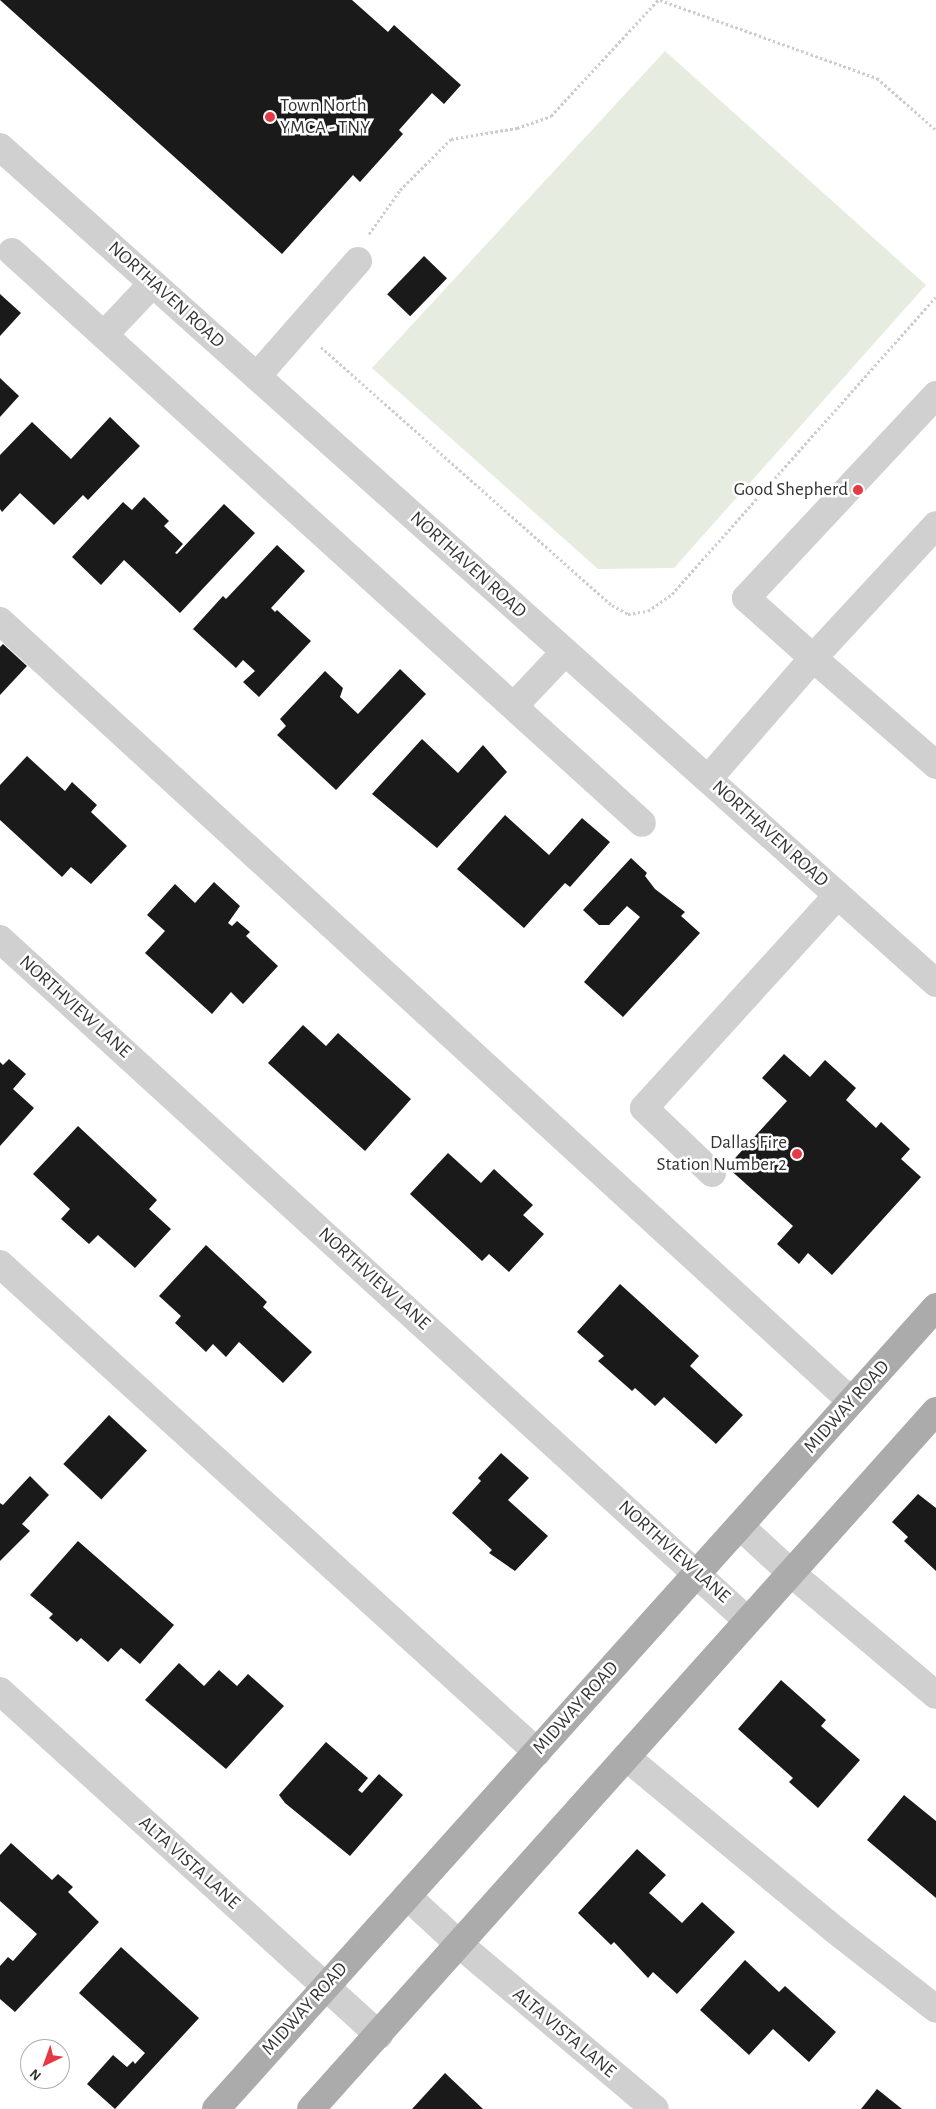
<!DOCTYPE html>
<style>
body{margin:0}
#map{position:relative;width:936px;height:2109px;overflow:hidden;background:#fff;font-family:"Alegreya Sans",sans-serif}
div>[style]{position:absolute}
.green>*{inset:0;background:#e6ecdf}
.building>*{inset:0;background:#1a1a1a;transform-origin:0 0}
.path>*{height:3px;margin-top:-1.5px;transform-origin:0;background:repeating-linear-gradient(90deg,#cdcdcd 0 2.5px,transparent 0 5px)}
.minor>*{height:28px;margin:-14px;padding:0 14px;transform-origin:14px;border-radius:14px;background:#d0d0d0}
.major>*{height:28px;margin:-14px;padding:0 14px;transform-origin:14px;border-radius:14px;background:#ababab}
.dots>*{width:14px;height:14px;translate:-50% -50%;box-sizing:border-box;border:2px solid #fff;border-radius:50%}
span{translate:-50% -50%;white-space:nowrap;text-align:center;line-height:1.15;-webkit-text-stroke:5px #fff;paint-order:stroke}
.poi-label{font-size:19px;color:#333}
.left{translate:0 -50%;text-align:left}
.right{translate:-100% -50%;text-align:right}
.street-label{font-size:19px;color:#333}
.north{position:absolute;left:20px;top:2039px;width:50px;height:50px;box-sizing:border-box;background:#fff;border:1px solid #adadad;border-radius:50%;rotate:222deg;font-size:14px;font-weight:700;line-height:20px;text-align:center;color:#333}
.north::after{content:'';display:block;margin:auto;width:18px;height:22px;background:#e63946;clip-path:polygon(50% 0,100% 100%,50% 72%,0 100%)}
</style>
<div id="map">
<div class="green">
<i style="clip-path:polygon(665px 51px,926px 285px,674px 568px,598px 569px,372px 368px)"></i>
</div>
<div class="building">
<i style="clip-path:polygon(0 0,352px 0,388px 32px,394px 25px,461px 85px,444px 104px,432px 93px,399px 130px,403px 134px,360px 182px,353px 175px,282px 254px)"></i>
<i style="left:424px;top:256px;width:32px;height:53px;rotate:44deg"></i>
<i style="clip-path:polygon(0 294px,21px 313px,0 336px)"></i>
<i style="clip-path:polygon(0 378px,19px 396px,0 417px)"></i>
<i style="clip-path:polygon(110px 417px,140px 446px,88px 500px,83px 495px,54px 525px,20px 493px,2px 512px,0 509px,0 455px,32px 422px,71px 459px)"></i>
<i style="clip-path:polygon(144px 497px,169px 521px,164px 526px,183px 544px,175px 553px,177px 554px,224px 504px,255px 533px,180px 613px,124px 560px,101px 585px,72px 557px,123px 502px,132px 510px)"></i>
<i style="clip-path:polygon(277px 545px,305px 571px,271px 608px,275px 612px,277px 610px,311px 641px,259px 697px,243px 682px,255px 671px,243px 660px,236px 668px,193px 629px,223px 596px,226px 599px)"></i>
<i style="clip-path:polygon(3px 644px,27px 666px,0 695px,0 647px)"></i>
<i style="clip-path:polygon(400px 669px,426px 694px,336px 790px,277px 735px,286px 726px,280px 719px,325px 671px,343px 688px,340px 697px,358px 714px)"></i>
<i style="clip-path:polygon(422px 739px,458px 773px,483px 745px,507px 772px,437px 848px,372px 794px)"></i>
<i style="clip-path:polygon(27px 756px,65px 791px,72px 782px,97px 805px,91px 812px,127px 846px,91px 884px,71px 867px,62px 877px,0 820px,0 785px)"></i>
<i style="clip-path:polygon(505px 815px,549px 855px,582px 818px,610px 842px,570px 887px,565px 883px,524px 928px,457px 869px)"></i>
<i style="clip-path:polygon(631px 858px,647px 873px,645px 876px,655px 889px,685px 912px,681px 916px,700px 933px,623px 1017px,584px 982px,640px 917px,627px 906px,609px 925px,599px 925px,583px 910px)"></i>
<i style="clip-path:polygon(214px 882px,240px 906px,228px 923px,232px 926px,237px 921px,250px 932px,246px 936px,278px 966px,243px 1004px,231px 992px,212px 1014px,145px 953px,165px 931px,147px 915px,175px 884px,195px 903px)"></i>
<i style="clip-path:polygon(303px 1025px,326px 1046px,338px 1033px,411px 1099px,365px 1151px,268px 1063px)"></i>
<i style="clip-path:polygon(784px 1054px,810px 1077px,825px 1060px,856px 1088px,846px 1100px,876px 1128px,881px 1122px,910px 1149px,901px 1159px,921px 1177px,832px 1275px,808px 1253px,799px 1264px,777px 1244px,793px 1226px,727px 1167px,787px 1101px,762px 1078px)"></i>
<i style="clip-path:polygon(9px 1059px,26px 1074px,13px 1089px,34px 1108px,0 1146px,0 1062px,3px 1065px)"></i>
<i style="clip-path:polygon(78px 1126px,157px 1200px,149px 1209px,171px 1229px,135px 1268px,98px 1235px,89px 1244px,61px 1219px,70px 1209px,33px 1174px)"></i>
<i style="clip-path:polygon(448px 1153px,481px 1183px,494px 1169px,533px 1205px,523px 1215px,544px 1234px,509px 1272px,489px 1254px,482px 1261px,410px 1194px)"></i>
<i style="clip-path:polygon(206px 1245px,267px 1302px,263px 1307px,312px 1352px,283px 1383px,239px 1342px,226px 1357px,213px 1344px,206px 1352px,175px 1323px,181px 1316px,159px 1296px)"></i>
<i style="clip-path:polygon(620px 1284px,699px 1356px,690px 1366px,743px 1415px,716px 1444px,664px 1397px,655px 1406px,635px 1388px,632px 1391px,598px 1361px,604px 1356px,577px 1332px)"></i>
<i style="left:109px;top:1415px;width:52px;height:67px;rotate:43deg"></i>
<i style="clip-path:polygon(501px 1453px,529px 1478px,508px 1500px,548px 1536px,515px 1571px,489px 1553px,492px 1550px,452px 1513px,481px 1481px,478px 1478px)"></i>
<i style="clip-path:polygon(30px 1476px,49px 1495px,22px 1524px,30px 1531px,0 1561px,0 1503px,3px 1505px)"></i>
<i style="clip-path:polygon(918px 1494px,936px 1508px,936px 1571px,904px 1541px,908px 1537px,892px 1522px)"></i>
<i style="clip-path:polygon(78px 1541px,174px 1625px,140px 1664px,121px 1648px,108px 1662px,81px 1638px,77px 1642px,49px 1618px,53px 1614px,30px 1595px)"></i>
<i style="clip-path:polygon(179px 1663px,204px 1686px,219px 1670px,237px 1686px,248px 1674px,284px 1706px,226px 1769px,145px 1700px)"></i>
<i style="clip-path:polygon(781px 1680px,826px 1720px,821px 1726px,860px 1760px,818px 1808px,789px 1782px,793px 1778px,738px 1729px)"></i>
<i style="clip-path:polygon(326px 1742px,368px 1778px,358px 1790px,362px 1793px,379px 1774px,403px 1795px,350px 1856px,285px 1803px,279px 1795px)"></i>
<i style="clip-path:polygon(904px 1795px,936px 1821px,936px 1898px,867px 1840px)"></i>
<i style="clip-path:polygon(11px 1843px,52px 1880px,58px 1874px,73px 1887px,68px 1892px,99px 1922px,15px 2012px,0 1999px,0 1966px,8px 1957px,13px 1961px,37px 1934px,0 1901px,0 1855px)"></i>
<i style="clip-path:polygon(637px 1849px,666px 1875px,649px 1893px,682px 1923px,702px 1902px,735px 1932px,677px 1994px,653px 1972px,648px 1978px,614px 1942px,611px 1945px,578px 1913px)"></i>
<i style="clip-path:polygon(121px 1947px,199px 2018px,115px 2109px,87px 2084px,113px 2055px,127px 2067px,133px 2061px,135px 2064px,145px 2053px,79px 1993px)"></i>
<i style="clip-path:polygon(745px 1960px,779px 1992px,785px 1986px,836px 2032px,809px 2062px,773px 2029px,749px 2055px,700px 2010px)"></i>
<i style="clip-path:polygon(445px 2073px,483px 2109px,412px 2109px)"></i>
<i style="clip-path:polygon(877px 2089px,902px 2109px,861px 2109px)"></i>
</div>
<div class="path">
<i style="left:660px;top:0;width:231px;rotate:19.8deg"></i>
<i style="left:877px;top:78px;width:79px;rotate:41.4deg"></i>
<i style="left:369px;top:234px;width:54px;rotate:-54.8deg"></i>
<i style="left:400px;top:190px;width:72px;rotate:-45deg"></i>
<i style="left:451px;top:139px;width:67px;rotate:-9.5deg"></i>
<i style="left:517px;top:128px;width:36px;rotate:-19deg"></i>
<i style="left:551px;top:116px;width:158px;rotate:-47.3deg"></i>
<i style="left:321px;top:347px;width:389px;rotate:41.6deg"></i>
<i style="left:612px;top:605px;width:18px;rotate:29deg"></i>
<i style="left:628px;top:614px;width:20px;rotate:-9deg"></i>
<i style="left:648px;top:611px;width:29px;rotate:-35deg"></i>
<i style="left:672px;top:594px;width:397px;rotate:-48.4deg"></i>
</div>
<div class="minor">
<i style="left:0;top:147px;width:1255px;rotate:41.77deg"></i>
<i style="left:12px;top:252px;width:850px;rotate:42.19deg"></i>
<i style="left:104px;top:335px;width:70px;rotate:-46.7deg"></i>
<i style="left:257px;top:376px;width:153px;rotate:-48.7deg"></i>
<i style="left:936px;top:395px;width:278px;rotate:133.1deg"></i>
<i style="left:746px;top:598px;width:90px;rotate:41.8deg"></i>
<i style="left:813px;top:658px;width:181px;rotate:-47.2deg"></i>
<i style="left:0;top:621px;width:1154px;rotate:42.51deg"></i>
<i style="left:514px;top:706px;width:74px;rotate:-46.6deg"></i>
<i style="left:708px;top:779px;width:160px;rotate:-49deg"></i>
<i style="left:813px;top:658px;width:163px;rotate:41deg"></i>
<i style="left:0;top:939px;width:1012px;rotate:42.36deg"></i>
<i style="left:712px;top:1173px;width:94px;rotate:-136.3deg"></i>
<i style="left:644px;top:1108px;width:288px;rotate:-47.7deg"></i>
<i style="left:0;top:1264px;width:726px;rotate:42.26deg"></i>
<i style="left:740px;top:1526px;width:69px;rotate:42.7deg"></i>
<i style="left:791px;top:1573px;width:189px;rotate:40.1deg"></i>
<i style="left:0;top:1691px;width:512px;rotate:42.23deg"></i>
<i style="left:626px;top:1757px;width:271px;rotate:39.6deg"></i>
<i style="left:835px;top:1930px;width:128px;rotate:38deg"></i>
<i style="left:407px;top:1896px;width:71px;rotate:42.7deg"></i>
<i style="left:459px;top:1944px;width:256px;rotate:40.1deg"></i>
</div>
<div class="major">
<i style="left:216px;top:2109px;width:1078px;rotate:-48.08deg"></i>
<i style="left:311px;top:2109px;width:937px;rotate:-48.16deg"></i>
</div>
<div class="dots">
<i style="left:270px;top:117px;background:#e63946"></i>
<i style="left:858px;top:490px;background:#e63946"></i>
<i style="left:797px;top:1154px;background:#e63946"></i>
</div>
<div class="poi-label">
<span class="left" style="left:280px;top:117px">Town North<br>YMCA - TNY</span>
<span class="right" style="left:848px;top:490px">Good Shepherd</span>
<span class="right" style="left:787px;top:1154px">Dallas Fire<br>Station Number 2</span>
</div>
<div class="street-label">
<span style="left:166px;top:295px;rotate:42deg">NORTHAVEN ROAD</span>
<span style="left:468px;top:565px;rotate:42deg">NORTHAVEN ROAD</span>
<span style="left:770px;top:834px;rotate:42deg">NORTHAVEN ROAD</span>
<span style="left:75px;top:1007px;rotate:42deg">NORTHVIEW LANE</span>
<span style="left:374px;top:1279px;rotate:42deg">NORTHVIEW LANE</span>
<span style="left:847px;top:1407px;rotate:-48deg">MIDWAY ROAD</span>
<span style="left:674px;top:1552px;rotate:42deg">NORTHVIEW LANE</span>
<span style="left:576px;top:1708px;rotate:-48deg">MIDWAY ROAD</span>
<span style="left:189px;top:1863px;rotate:42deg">ALTA VISTA LANE</span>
<span style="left:305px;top:2009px;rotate:-48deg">MIDWAY ROAD</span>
<span style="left:564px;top:2033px;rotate:40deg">ALTA VISTA LANE</span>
</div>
<div class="north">N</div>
</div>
